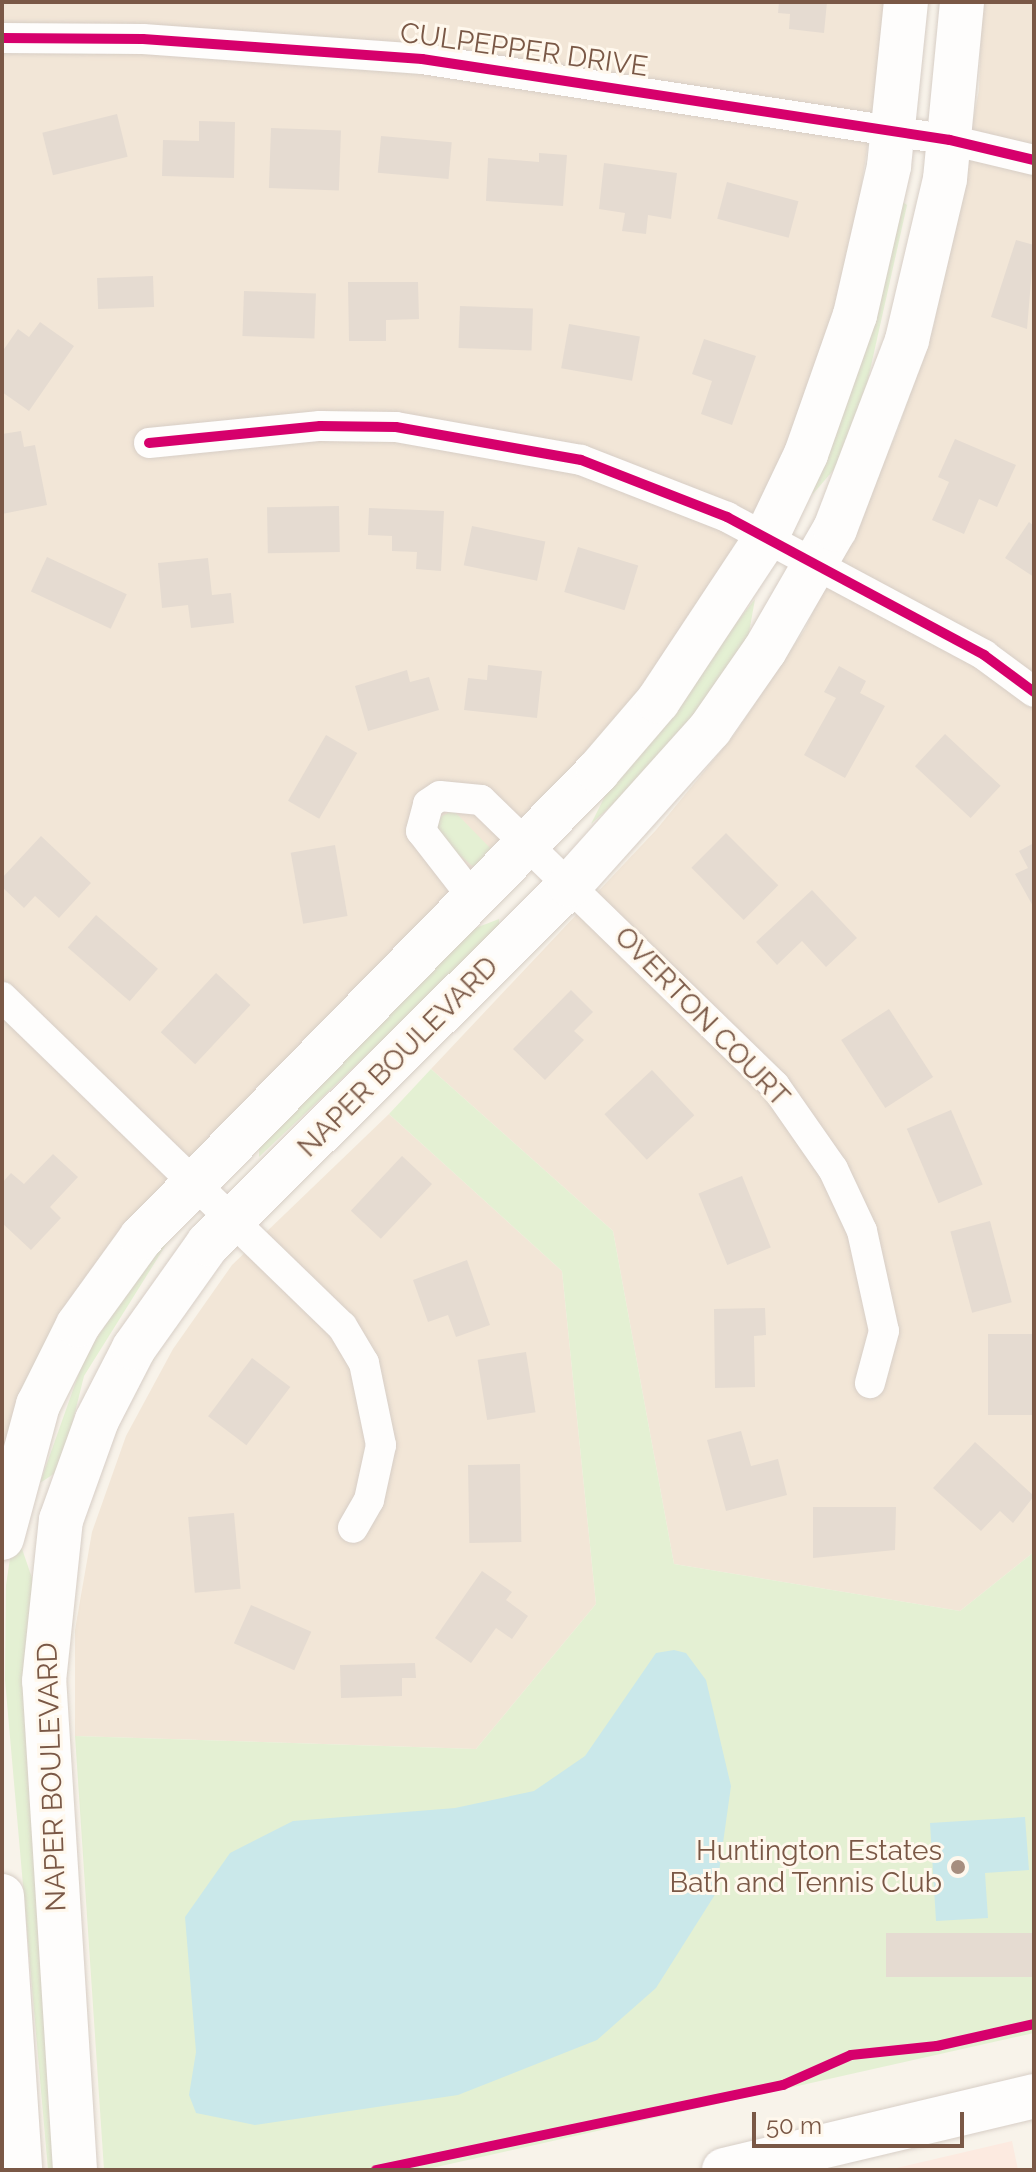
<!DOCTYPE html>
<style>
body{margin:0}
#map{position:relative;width:1036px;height:2172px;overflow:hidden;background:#f8f3ea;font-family:Raleway,sans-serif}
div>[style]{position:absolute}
.residential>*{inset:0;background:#f2e6d7}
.commercial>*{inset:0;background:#fceae0}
.green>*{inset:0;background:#e4f0d3}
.water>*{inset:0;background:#cae8ea}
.building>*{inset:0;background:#e5dbd1;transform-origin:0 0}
.roads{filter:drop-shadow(0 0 2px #d7cec6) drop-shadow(0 0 2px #d7cec6)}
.street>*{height:30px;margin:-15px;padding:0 15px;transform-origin:15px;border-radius:15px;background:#fefdfc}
.secondary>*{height:44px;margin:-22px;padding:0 22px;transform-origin:22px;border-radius:22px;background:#fefdfc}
.cycleway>*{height:10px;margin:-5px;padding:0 5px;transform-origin:5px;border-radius:5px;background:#d6006c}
.dots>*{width:22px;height:22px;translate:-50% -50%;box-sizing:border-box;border:4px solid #fff8ed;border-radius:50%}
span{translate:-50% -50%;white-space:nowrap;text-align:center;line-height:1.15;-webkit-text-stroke:6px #fff8ed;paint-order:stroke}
.street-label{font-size:28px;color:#7a5846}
.poi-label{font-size:28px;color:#7a5846}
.right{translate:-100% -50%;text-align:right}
.frame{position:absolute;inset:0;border:4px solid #7a5846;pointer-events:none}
.scale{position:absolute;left:752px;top:2112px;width:212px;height:36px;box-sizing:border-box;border:4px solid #7a5846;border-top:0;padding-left:10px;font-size:24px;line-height:28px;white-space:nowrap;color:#7a5846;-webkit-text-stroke:6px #fff8ed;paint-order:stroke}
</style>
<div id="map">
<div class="residential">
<i style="clip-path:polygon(2px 2px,890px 2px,844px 297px,769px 495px,650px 691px,152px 1209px,2px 1467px)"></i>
<i style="clip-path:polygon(982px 2px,1034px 2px,1034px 1552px,960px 1611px,674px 1564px,613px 1231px,431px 1069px,656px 830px,734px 735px,805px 629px,896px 435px,934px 325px,979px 90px)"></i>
<i style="clip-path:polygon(389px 1114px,562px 1271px,596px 1604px,476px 1749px,75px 1736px,75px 1630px,92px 1532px,126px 1436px,173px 1349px,232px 1265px)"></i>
</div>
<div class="commercial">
<i style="clip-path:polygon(1012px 2141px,1018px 2170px,888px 2170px)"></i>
</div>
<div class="green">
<i style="clip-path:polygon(900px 200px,907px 205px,860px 415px,843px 459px,812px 495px)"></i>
<i style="clip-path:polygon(755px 599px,747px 644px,664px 758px,591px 824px,612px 782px)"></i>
<i style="clip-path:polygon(453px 810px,492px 850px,476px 869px,438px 837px,435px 820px)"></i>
<i style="clip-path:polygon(499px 919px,499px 930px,259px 1157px,259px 1145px,473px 929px)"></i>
<i style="clip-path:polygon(431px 1069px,613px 1231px,674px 1564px,960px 1611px,1034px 1552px,1034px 2033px,423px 2170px,104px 2170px,75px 1736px,476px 1749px,596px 1604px,562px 1271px,389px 1114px)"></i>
<i style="clip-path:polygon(167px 1243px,84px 1376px,61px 1469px,40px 1483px,85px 1356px,159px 1244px)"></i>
<i style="clip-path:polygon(21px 1546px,32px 1578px,58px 2170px,48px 2170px,5px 1680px,6px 1585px,11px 1552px)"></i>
</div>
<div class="water">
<i style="clip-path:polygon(674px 1650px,686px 1653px,706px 1680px,731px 1786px,716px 1893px,656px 1988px,597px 2040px,458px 2095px,255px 2125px,196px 2113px,189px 2095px,196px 2052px,185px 1917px,230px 1853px,293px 1821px,455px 1808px,534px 1791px,585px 1756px,656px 1653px)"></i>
<i style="clip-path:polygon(1025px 1817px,1029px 1870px,985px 1873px,988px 1918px,936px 1921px,930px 1823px)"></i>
</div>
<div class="building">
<i style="clip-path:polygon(779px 2px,827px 2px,824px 33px,789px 29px,790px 14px,778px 13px)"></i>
<i style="left:117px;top:114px;width:44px;height:77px;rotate:76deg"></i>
<i style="clip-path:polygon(199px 121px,235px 122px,234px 178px,162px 176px,163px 140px,199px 141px)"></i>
<i style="left:271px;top:128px;width:70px;height:60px;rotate:2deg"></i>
<i style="left:381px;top:136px;width:71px;height:37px;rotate:5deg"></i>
<i style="clip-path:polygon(539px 153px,567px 155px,563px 206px,486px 201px,488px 158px,539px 162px)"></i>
<i style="clip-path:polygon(604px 163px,677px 173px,671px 219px,648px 215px,646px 234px,622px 231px,625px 213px,599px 209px)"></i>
<i style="left:727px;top:182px;width:74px;height:38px;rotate:15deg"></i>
<i style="clip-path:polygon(1016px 240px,1034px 245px,1027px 329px,991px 317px)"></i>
<i style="left:153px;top:276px;width:31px;height:56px;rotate:88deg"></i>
<i style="clip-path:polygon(348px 282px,418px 282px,419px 319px,386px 320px,386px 341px,349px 341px)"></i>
<i style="left:244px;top:291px;width:72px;height:45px;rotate:2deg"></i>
<i style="left:460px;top:306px;width:73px;height:42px;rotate:2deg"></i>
<i style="clip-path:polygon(40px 322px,74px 346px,29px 411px,2px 392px,2px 352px,18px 329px,29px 337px)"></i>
<i style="left:569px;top:324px;width:72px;height:45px;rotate:10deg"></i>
<i style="clip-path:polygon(704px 339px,756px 356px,732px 425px,701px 414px,712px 381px,692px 374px)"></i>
<i style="clip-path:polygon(21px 431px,24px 447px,35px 445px,47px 505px,2px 514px,2px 434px)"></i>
<i style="clip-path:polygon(955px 439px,1016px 465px,997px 507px,979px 499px,964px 534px,932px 520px,949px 482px,938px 477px)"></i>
<i style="left:339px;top:506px;width:46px;height:72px;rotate:89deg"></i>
<i style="clip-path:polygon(369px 508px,444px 511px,441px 571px,416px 569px,417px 552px,392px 551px,392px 536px,368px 535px)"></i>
<i style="clip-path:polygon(1029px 522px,1034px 526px,1034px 577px,1005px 558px)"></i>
<i style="left:472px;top:526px;width:75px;height:40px;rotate:12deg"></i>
<i style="left:578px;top:547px;width:63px;height:47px;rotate:17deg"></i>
<i style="left:47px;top:557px;width:88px;height:38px;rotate:25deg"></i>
<i style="clip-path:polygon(208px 558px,212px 595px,231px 593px,234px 623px,191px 628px,188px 605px,162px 608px,158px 563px)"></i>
<i style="clip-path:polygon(488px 665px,542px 671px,537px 718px,464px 710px,468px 678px,487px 680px)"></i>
<i style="clip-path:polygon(839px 666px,866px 681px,860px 693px,885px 706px,845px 778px,804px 755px,836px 698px,824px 692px)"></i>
<i style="clip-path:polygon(407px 670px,410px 682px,429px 677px,439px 710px,368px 731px,355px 686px)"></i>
<i style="left:945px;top:734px;width:76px;height:44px;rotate:43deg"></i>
<i style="left:326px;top:735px;width:36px;height:76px;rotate:30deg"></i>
<i style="left:726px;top:833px;width:74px;height:49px;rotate:45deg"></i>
<i style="clip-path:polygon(41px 836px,91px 883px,59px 918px,35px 896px,24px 908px,2px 887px,2px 878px)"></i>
<i style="clip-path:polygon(1034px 843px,1034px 908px,1015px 874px,1028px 868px,1019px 851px)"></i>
<i style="left:335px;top:845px;width:72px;height:45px;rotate:80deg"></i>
<i style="clip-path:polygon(812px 890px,857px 938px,826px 967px,802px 941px,777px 965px,756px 942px)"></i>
<i style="left:96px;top:915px;width:82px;height:43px;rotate:41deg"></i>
<i style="left:216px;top:973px;width:47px;height:81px;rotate:43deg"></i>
<i style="clip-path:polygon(571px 990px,593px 1012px,574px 1031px,584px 1040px,545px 1080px,513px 1049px)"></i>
<i style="left:889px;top:1009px;width:81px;height:57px;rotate:57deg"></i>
<i style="left:652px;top:1070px;width:62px;height:65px;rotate:47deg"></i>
<i style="left:951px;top:1110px;width:81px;height:48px;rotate:67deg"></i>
<i style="clip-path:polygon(53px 1154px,78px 1177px,50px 1207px,61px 1218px,31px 1250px,2px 1223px,2px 1183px,11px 1173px,24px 1184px)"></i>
<i style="left:402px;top:1156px;width:41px;height:75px;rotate:43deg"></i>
<i style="left:742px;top:1176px;width:77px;height:47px;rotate:68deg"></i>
<i style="left:990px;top:1221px;width:84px;height:41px;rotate:75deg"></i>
<i style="clip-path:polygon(467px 1260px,490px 1325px,456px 1337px,448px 1315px,428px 1322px,413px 1280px)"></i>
<i style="clip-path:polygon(765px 1308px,766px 1335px,754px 1336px,755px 1387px,715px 1388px,714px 1309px)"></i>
<i style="left:988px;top:1334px;width:46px;height:81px"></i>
<i style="left:526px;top:1352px;width:61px;height:49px;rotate:81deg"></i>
<i style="left:252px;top:1358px;width:48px;height:73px;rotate:37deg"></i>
<i style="clip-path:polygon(741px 1431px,751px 1466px,778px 1459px,787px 1495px,726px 1511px,707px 1440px)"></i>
<i style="clip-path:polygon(975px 1442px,1034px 1496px,1013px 1523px,1000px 1511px,981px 1531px,933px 1488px)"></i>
<i style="left:520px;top:1464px;width:78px;height:52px;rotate:89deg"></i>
<i style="clip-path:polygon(813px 1507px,896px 1507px,895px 1550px,813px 1558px)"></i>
<i style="left:234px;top:1513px;width:76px;height:46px;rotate:85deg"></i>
<i style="clip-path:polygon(482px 1571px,512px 1592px,506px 1600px,528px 1616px,512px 1639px,496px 1628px,471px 1663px,435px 1638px)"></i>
<i style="left:251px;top:1605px;width:66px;height:42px;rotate:24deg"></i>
<i style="clip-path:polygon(415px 1663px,416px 1678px,402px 1678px,402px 1696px,341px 1698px,340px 1665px)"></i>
<i style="left:1034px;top:1933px;width:44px;height:148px;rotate:90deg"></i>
</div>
<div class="roads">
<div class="street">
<i style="left:2px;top:38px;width:141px;rotate:0.4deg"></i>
<i style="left:143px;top:39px;width:280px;rotate:4.1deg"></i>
<i style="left:422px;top:59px;width:534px;rotate:8.72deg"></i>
<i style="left:950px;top:140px;width:86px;rotate:13.4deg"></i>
<i style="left:149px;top:443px;width:172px;rotate:-5.7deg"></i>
<i style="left:320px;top:426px;width:76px;rotate:0.8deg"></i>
<i style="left:396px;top:427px;width:188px;rotate:10.1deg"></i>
<i style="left:581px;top:460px;width:157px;rotate:21.3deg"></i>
<i style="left:727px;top:517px;width:292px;rotate:28.2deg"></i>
<i style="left:984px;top:655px;width:62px;rotate:36.5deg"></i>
<i style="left:474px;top:899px;width:86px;rotate:-127.9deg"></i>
<i style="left:421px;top:831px;width:28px;rotate:-75deg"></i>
<i style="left:428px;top:804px;width:14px;rotate:-34deg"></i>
<i style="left:440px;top:796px;width:41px;rotate:5.6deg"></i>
<i style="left:481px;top:800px;width:410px;rotate:44.2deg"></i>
<i style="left:775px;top:1086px;width:101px;rotate:55.1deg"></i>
<i style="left:833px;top:1169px;width:68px;rotate:64.9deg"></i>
<i style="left:862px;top:1231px;width:102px;rotate:77.6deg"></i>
<i style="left:884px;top:1331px;width:54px;rotate:105.1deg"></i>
<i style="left:2px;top:997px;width:473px;rotate:44.1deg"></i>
<i style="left:342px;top:1326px;width:43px;rotate:59.3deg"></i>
<i style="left:364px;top:1363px;width:84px;rotate:78.3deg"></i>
<i style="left:381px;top:1445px;width:56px;rotate:102.3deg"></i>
<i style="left:369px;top:1500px;width:32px;rotate:120deg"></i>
</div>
<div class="secondary">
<i style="left:2px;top:1538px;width:138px;rotate:-74.9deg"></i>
<i style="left:38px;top:1405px;width:89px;rotate:-63.4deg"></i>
<i style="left:78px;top:1325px;width:107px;rotate:-54.1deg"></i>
<i style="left:141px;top:1238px;width:653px;rotate:-45.62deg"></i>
<i style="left:598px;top:771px;width:92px;rotate:-49.4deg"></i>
<i style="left:658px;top:701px;width:196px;rotate:-56.5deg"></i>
<i style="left:766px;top:538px;width:93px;rotate:-64.5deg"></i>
<i style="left:806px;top:454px;width:147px;rotate:-70.6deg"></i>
<i style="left:855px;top:315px;width:153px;rotate:-77.1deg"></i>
<i style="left:889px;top:166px;width:165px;rotate:-84.1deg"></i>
<i style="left:2px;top:1896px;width:275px;rotate:86.2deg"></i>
<i style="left:75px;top:2170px;width:490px;rotate:-93.6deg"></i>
<i style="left:44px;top:1681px;width:162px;rotate:-84deg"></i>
<i style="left:61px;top:1520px;width:106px;rotate:-70.2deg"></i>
<i style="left:97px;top:1420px;width:81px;rotate:-62.8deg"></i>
<i style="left:134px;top:1348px;width:128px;rotate:-54.6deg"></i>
<i style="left:208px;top:1244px;width:510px;rotate:-44.76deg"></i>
<i style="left:570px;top:885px;width:210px;rotate:-48.1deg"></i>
<i style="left:710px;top:729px;width:96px;rotate:-55.2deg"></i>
<i style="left:765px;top:650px;width:140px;rotate:-60deg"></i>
<i style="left:835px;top:529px;width:202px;rotate:-69.1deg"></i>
<i style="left:907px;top:340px;width:165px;rotate:-76.7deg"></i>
<i style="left:945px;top:179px;width:178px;rotate:-84.5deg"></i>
<i style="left:724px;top:2170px;width:319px;rotate:-13.4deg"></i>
</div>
</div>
<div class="cycleway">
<i style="left:2px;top:38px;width:141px;rotate:0.4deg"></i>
<i style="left:143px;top:39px;width:280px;rotate:4.1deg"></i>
<i style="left:422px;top:59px;width:534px;rotate:8.72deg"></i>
<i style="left:950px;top:140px;width:86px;rotate:13.4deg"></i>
<i style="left:149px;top:443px;width:172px;rotate:-5.7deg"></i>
<i style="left:320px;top:426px;width:76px;rotate:0.8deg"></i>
<i style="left:396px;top:427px;width:188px;rotate:10.1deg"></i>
<i style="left:581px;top:460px;width:157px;rotate:21.3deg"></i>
<i style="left:727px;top:517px;width:292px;rotate:28.2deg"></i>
<i style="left:984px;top:655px;width:62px;rotate:36.5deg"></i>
<i style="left:376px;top:2170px;width:416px;rotate:-11.8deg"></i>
<i style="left:783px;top:2085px;width:74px;rotate:-23.8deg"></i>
<i style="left:851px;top:2055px;width:86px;rotate:-6deg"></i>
<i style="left:937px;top:2046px;width:99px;rotate:-12.8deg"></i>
</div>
<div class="dots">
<i style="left:958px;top:1867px;background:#a68e7f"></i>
</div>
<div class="street-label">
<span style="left:524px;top:50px;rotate:8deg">CULPEPPER DRIVE</span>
<span style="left:702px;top:1017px;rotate:46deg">OVERTON COURT</span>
<span style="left:398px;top:1057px;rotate:-45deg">NAPER BOULEVARD</span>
<span style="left:52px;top:1777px;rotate:-92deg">NAPER BOULEVARD</span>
</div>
<div class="poi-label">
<span class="right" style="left:942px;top:1867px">Huntington Estates<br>Bath and Tennis Club</span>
</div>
<div class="frame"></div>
<div class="scale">50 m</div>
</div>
